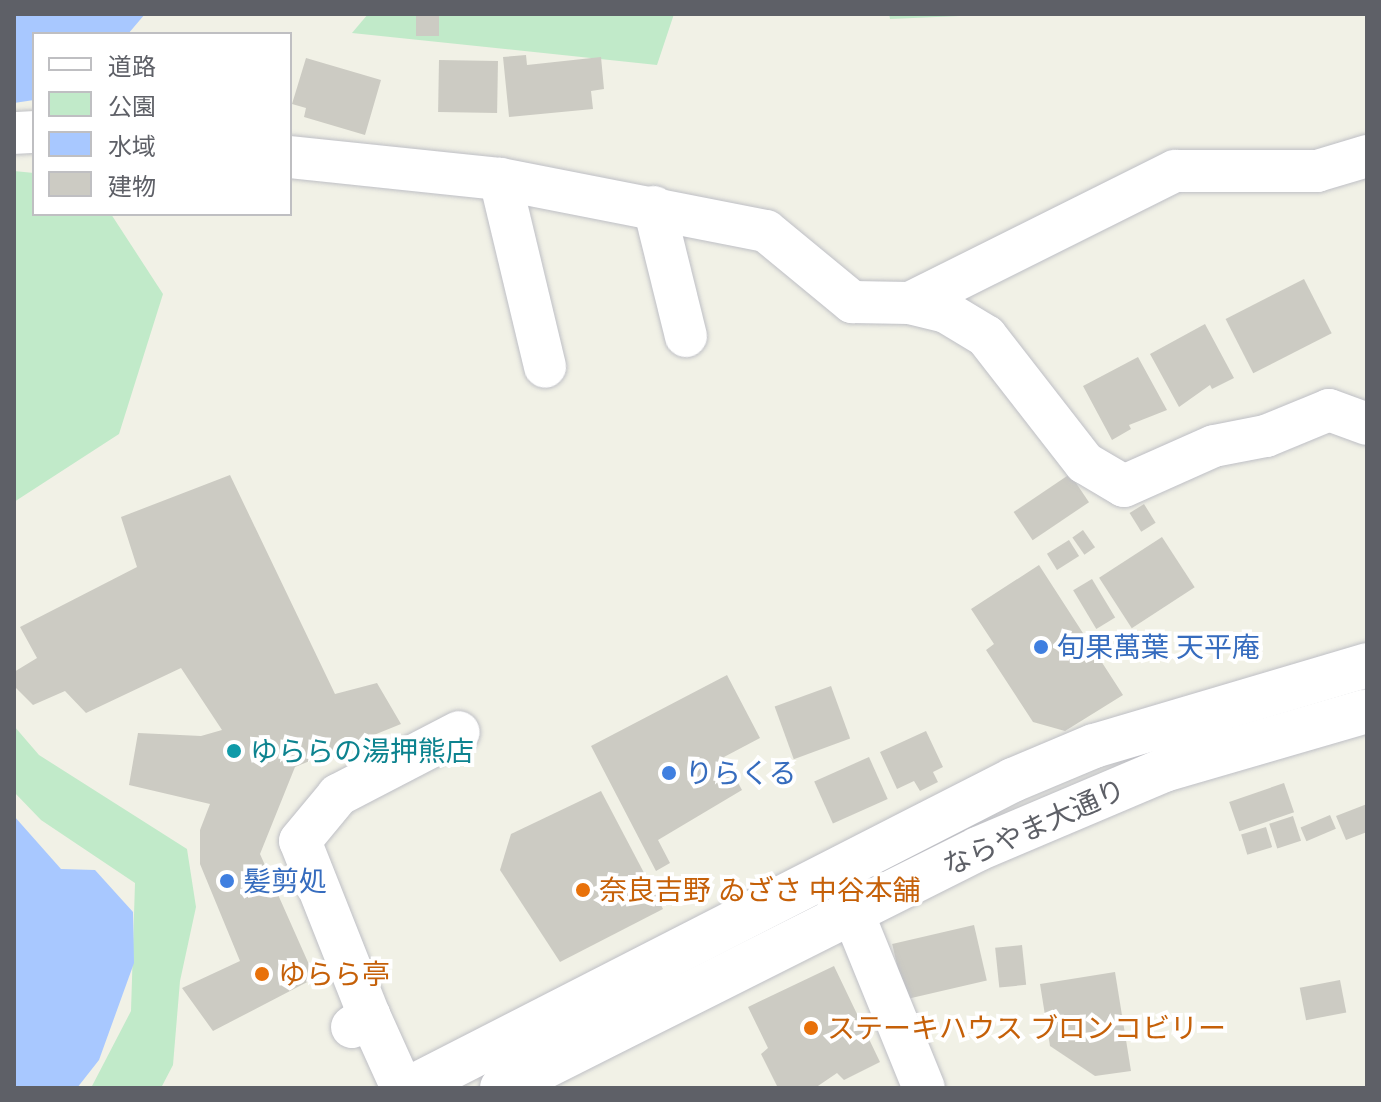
<!DOCTYPE html>
<meta charset="utf-8">
<style>
body{margin:0}
#map{position:relative;width:1381px;height:1102px;overflow:hidden;background:#f1f1e6;font-family:Figtree,"Noto Sans JP",sans-serif}
div>[style]{position:absolute}
.green>*{inset:0;background:#c1eac9}
.water>*{inset:0;background:#a8c8ff}
.building>*{inset:0;background:#cccbc3;transform-origin:0 0}
.roads{filter:drop-shadow(0 0 2px #bebfc5) drop-shadow(0 0 2px #bebfc5)}
.minor>*{height:42px;margin:-21px;padding:0 21px;transform-origin:21px;border-radius:21px;background:#fff}
.tertiary>*{height:44px;margin:-22px;padding:0 22px;transform-origin:22px;border-radius:22px;background:#fff}
.dots>*{width:22px;height:22px;translate:-50% -50%;box-sizing:border-box;border:4px solid #fff;border-radius:50%}
span{translate:-50% -50%;white-space:nowrap;text-align:center;line-height:1.15;-webkit-text-stroke:8px #fff;paint-order:stroke}
.shop-label{font-size:28px;color:#366cbe}
.left{translate:0 -50%;text-align:left}
.culture-label{font-size:28px;color:#0d838f}
.street-label{font-size:28px;color:#5e6067}
.food-label{font-size:28px;color:#c56008}
.frame{position:absolute;inset:0;border:16px solid #5e6067;pointer-events:none}
.legend{position:absolute;left:32px;top:32px;width:260px;height:184px;box-sizing:border-box;background:#fff;border:2px solid #bfbfc2;margin:0;padding:10px 14px;list-style:none;font-size:24px;color:#5e6067}
.legend li{display:flex;align-items:center;gap:16px;height:40px}
.legend b{width:40px;border:2px solid #bfbfc2}
</style>
<div id="map">
<div class="green">
<i style="clip-path:polygon(368px 14px,674px 14px,657px 65px,352px 33px)"></i>
<i style="clip-path:polygon(889px 14px,1006px 14px,890px 19px)"></i>
<i style="clip-path:polygon(14px 171px,34px 173px,34px 214px,111px 214px,163px 294px,119px 434px,14px 502px)"></i>
<i style="clip-path:polygon(14px 726px,39px 755px,187px 849px,196px 907px,180px 981px,173px 1065px,161px 1088px,91px 1088px,131px 1011px,135px 883px,41px 820px,14px 792px)"></i>
</div>
<div class="water">
<i style="clip-path:polygon(14px 14px,145px 14px,128px 34px,34px 34px,34px 100px,14px 103px)"></i>
<i style="clip-path:polygon(14px 816px,61px 869px,95px 870px,133px 912px,134px 963px,99px 1060px,77px 1088px,14px 1088px)"></i>
</div>
<div class="building">
<i style="left:416px;top:14px;width:23px;height:22px"></i>
<i style="clip-path:polygon(526px 55px,527px 65px,601px 57px,604px 89px,591px 91px,593px 109px,509px 117px,503px 57px)"></i>
<i style="clip-path:polygon(306px 58px,381px 80px,365px 135px,304px 117px,306px 108px,292px 104px)"></i>
<i style="left:439px;top:60px;width:59px;height:52px;rotate:1deg"></i>
<i style="left:1304px;top:279px;width:61px;height:88px;rotate:63deg"></i>
<i style="clip-path:polygon(1205px 324px,1234px 378px,1212px 389px,1210px 385px,1179px 407px,1150px 354px)"></i>
<i style="clip-path:polygon(1138px 357px,1167px 410px,1129px 425px,1131px 429px,1112px 440px,1083px 386px)"></i>
<i style="left:1070px;top:474px;width:34px;height:68px;rotate:56deg"></i>
<i style="clip-path:polygon(230px 475px,335px 694px,377px 683px,401px 724px,295px 767px,260px 854px,315px 978px,213px 1031px,182px 988px,240px 961px,200px 864px,200px 830px,210px 804px,129px 785px,138px 733px,201px 736px,222px 730px,181px 668px,86px 713px,65px 691px,33px 705px,14px 686px,14px 672px,37px 658px,20px 627px,137px 567px,121px 517px)"></i>
<i style="left:1144px;top:504px;width:22px;height:17px;rotate:58deg"></i>
<i style="left:1083px;top:530px;width:21px;height:13px;rotate:55deg"></i>
<i style="left:1162px;top:537px;width:60px;height:75px;rotate:57deg"></i>
<i style="left:1069px;top:540px;width:19px;height:26px;rotate:58deg"></i>
<i style="clip-path:polygon(1039px 565px,1123px 695px,1065px 731px,1033px 722px,986px 650px,994px 644px,971px 609px)"></i>
<i style="left:1092px;top:579px;width:45px;height:22px;rotate:59deg"></i>
<i style="clip-path:polygon(727px 675px,760px 738px,724px 757px,742px 790px,658px 840px,670px 863px,656px 871px,591px 746px)"></i>
<i style="left:831px;top:686px;width:56px;height:60px;rotate:70deg"></i>
<i style="clip-path:polygon(926px 731px,943px 767px,933px 772px,938px 782px,920px 791px,914px 781px,897px 789px,880px 752px)"></i>
<i style="left:869px;top:757px;width:46px;height:60px;rotate:66deg"></i>
<i style="left:1284px;top:783px;width:31px;height:58px;rotate:71deg"></i>
<i style="clip-path:polygon(601px 791px,663px 909px,560px 962px,500px 870px,511px 834px)"></i>
<i style="clip-path:polygon(1367px 804px,1367px 832px,1346px 840px,1336px 816px)"></i>
<i style="left:1330px;top:815px;width:15px;height:32px;rotate:67deg"></i>
<i style="left:1293px;top:816px;width:26px;height:25px;rotate:72deg"></i>
<i style="left:1266px;top:827px;width:21px;height:26px;rotate:73deg"></i>
<i style="left:974px;top:925px;width:57px;height:84px;rotate:77deg"></i>
<i style="left:1022px;top:945px;width:40px;height:27px;rotate:84deg"></i>
<i style="clip-path:polygon(834px 966px,880px 1062px,844px 1080px,837px 1073px,815px 1088px,778px 1088px,761px 1054px,768px 1048px,748px 1007px)"></i>
<i style="clip-path:polygon(1115px 972px,1131px 1071px,1095px 1076px,1050px 1046px,1040px 984px)"></i>
<i style="left:1340px;top:980px;width:33px;height:41px;rotate:79deg"></i>
</div>
<div class="roads">
<div class="minor">
<i style="left:14px;top:133px;width:20px;rotate:-3deg"></i>
<i style="left:290px;top:157px;width:211px;rotate:6deg"></i>
<i style="left:500px;top:179px;width:271px;rotate:11.1deg"></i>
<i style="left:766px;top:231px;width:112px;rotate:39.5deg"></i>
<i style="left:852px;top:302px;width:58px;rotate:1deg"></i>
<i style="left:910px;top:303px;width:37px;rotate:14deg"></i>
<i style="left:946px;top:312px;width:47px;rotate:31deg"></i>
<i style="left:986px;top:336px;width:161px;rotate:52.1deg"></i>
<i style="left:1085px;top:463px;width:45px;rotate:30.5deg"></i>
<i style="left:1124px;top:486px;width:98px;rotate:-24deg"></i>
<i style="left:1214px;top:446px;width:53px;rotate:-10.9deg"></i>
<i style="left:1266px;top:436px;width:68px;rotate:-22.4deg"></i>
<i style="left:1329px;top:410px;width:40px;rotate:20.2deg"></i>
<i style="left:500px;top:179px;width:193px;rotate:76.5deg"></i>
<i style="left:654px;top:207px;width:133px;rotate:76.1deg"></i>
<i style="left:910px;top:303px;width:296px;rotate:-26.5deg"></i>
<i style="left:1175px;top:171px;width:142px"></i>
<i style="left:1317px;top:171px;width:52px;rotate:-16.7deg"></i>
<i style="left:852px;top:911px;width:191px;rotate:67.9deg"></i>
<i style="left:369px;top:1015px;width:187px;rotate:-111.6deg"></i>
<i style="left:300px;top:841px;width:60px;rotate:-50.4deg"></i>
<i style="left:338px;top:795px;width:136px;rotate:-27.5deg"></i>
<i style="left:352px;top:1027px;width:21px;rotate:-35deg"></i>
<i style="left:369px;top:1015px;width:80px;rotate:65.7deg"></i>
</div>
<div class="tertiary">
<i style="left:410px;top:1088px;width:677px;rotate:-27.06deg"></i>
<i style="left:1013px;top:780px;width:88px;rotate:-22.8deg"></i>
<i style="left:1094px;top:746px;width:285px;rotate:-16.5deg"></i>
<i style="left:502px;top:1088px;width:533px;rotate:-26.66deg"></i>
<i style="left:978px;top:849px;width:202px;rotate:-23deg"></i>
<i style="left:1164px;top:770px;width:211px;rotate:-16.2deg"></i>
</div>
</div>
<div class="dots">
<i style="left:1041px;top:647px;background:#3f7fe0"></i>
<i style="left:234px;top:751px;background:#0f9aa8"></i>
<i style="left:669px;top:773px;background:#3f7fe0"></i>
<i style="left:227px;top:881px;background:#3f7fe0"></i>
<i style="left:583px;top:890px;background:#e8710a"></i>
<i style="left:262px;top:974px;background:#e8710a"></i>
<i style="left:811px;top:1028px;background:#e8710a"></i>
</div>
<div class="shop-label">
<span class="left" style="left:1057px;top:647px">旬果萬葉 天平庵</span>
<span class="left" style="left:685px;top:773px">りらくる</span>
<span class="left" style="left:243px;top:881px">髪剪処</span>
</div>
<div class="culture-label">
<span class="left" style="left:250px;top:751px">ゆららの湯押熊店</span>
</div>
<div class="street-label">
<span style="left:1034px;top:827px;rotate:-24deg">ならやま大通り</span>
</div>
<div class="food-label">
<span class="left" style="left:599px;top:890px">奈良吉野 ゐざさ 中谷本舗</span>
<span class="left" style="left:278px;top:974px">ゆらら亭</span>
<span class="left" style="left:827px;top:1028px">ステーキハウス ブロンコビリー</span>
</div>
<div class="frame"></div>
<ul class="legend">
<li><b style="height:10px;background:#fff"></b>道路</li>
<li><b style="height:22px;background:#c1eac9"></b>公園</li>
<li><b style="height:22px;background:#a8c8ff"></b>水域</li>
<li><b style="height:22px;background:#cccbc3"></b>建物</li>
</ul>
</div>
